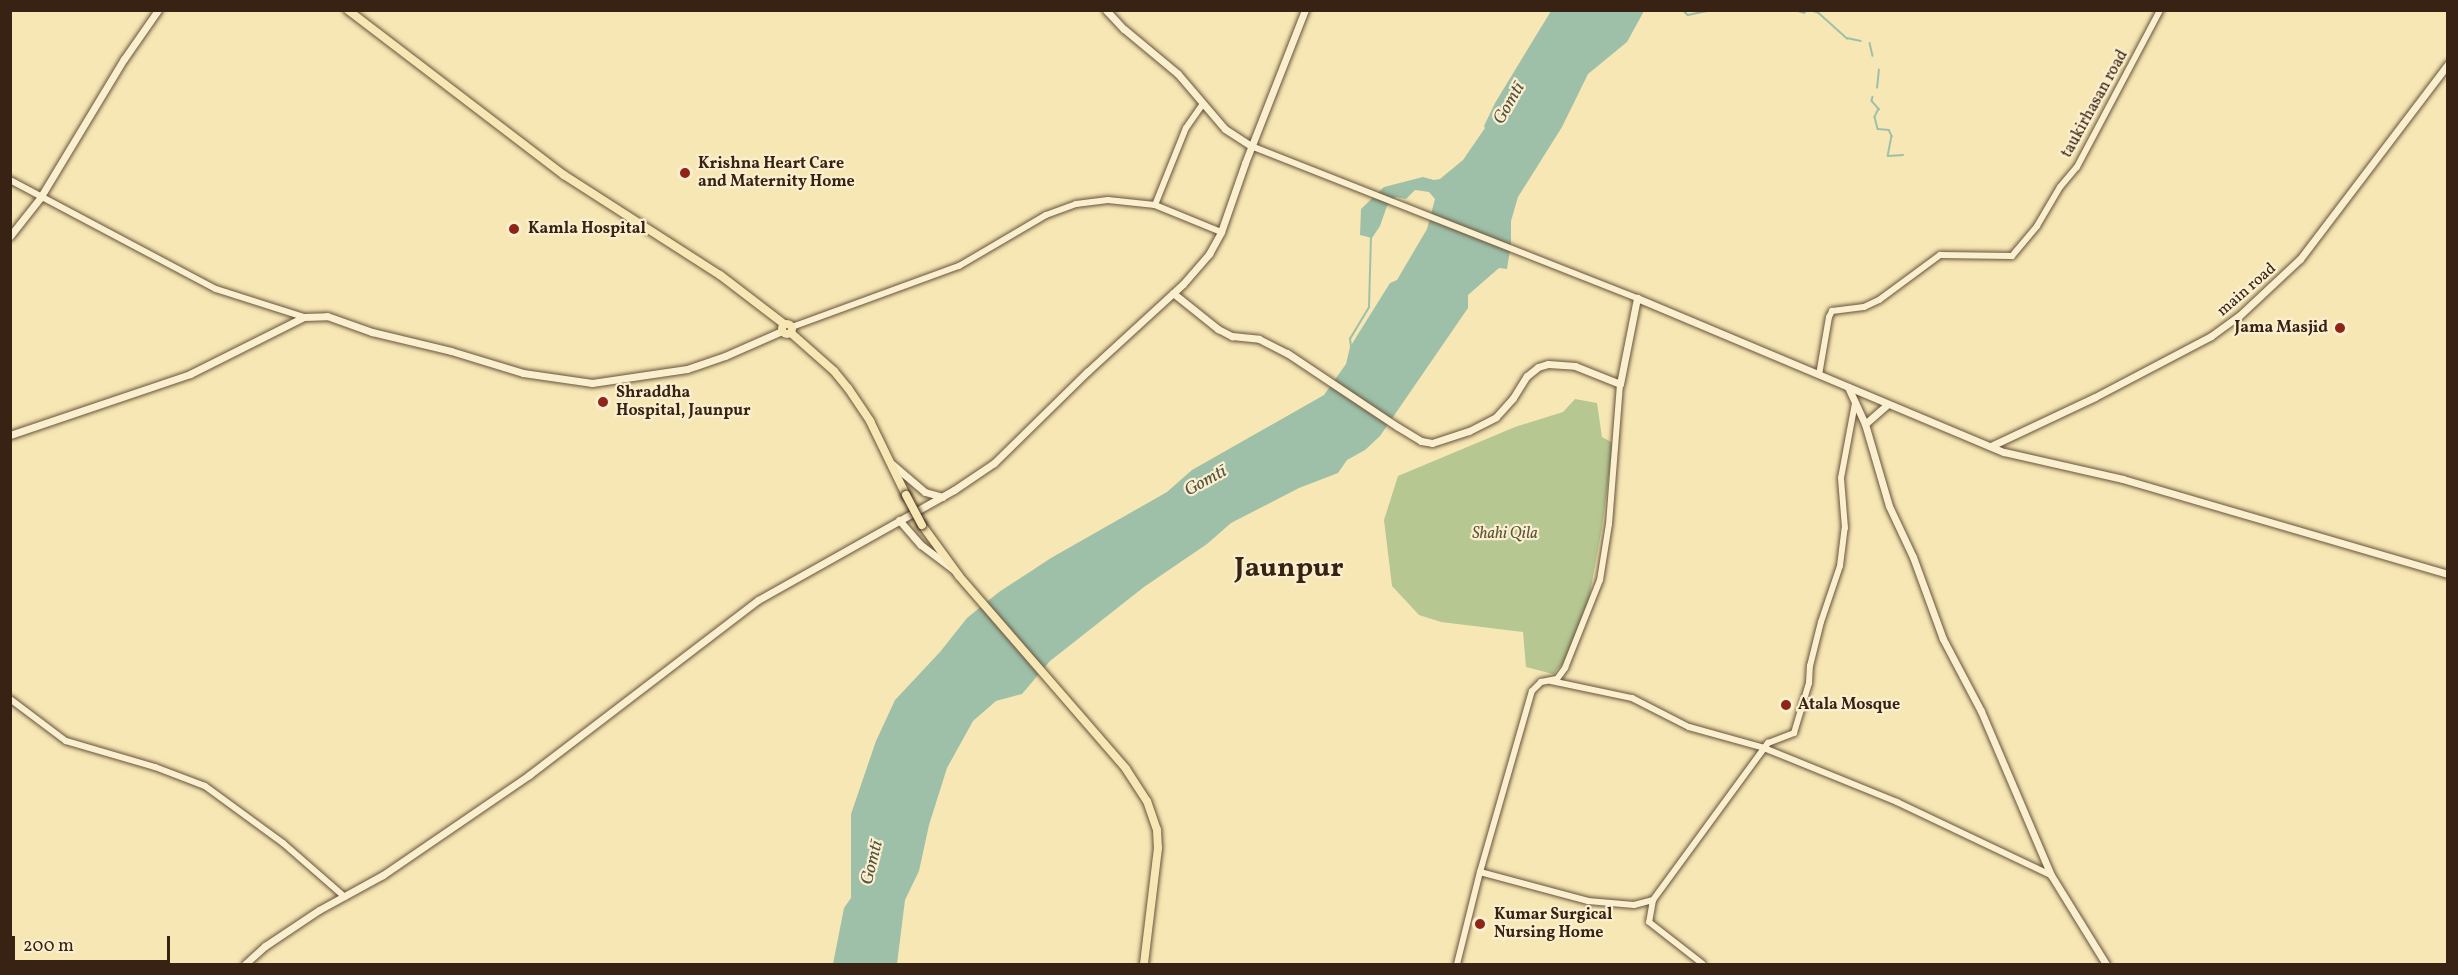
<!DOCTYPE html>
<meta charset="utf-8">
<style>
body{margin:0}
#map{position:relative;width:2458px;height:975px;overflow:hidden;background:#f7e7b4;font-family:Vollkorn,serif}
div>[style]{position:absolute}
.green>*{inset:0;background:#b6c792}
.water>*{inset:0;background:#9ec0a9}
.stream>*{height:1.5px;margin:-0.75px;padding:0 0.75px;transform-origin:0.75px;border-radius:0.75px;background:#9ec0a9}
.roads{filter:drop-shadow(0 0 2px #67533c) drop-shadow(0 0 2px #67533c)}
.tertiary>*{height:6px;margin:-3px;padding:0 3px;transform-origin:3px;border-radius:3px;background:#faefce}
.secondary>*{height:7px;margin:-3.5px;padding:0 3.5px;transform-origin:3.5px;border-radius:3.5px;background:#faefce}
.trunk>*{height:8px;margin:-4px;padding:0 4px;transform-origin:4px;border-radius:4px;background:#f7e7b4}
.trunk>.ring{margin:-4px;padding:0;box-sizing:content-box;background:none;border:8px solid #f7e7b4;border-radius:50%}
.bridges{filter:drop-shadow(0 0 2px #372214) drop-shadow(0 0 2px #372214)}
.trunk-bridge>*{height:8px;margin:-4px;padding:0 4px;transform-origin:4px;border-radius:4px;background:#f7e7b4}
.dots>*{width:16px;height:16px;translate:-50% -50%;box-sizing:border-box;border:3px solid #faefce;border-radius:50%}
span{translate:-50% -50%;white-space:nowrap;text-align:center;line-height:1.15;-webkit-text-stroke:4.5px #faefce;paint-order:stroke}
.street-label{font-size:16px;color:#372214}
.poi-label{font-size:16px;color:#372214;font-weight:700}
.left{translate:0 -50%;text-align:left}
.right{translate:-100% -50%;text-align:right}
.park-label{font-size:16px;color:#5d543a;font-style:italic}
.water-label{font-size:18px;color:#565141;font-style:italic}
.town-label{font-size:28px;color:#372214;font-weight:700}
.frame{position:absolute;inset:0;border:12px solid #372214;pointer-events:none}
.scale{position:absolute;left:12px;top:936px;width:158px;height:27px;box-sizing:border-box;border:3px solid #372214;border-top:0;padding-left:8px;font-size:18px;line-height:21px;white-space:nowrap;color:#372214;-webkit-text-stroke:4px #faefce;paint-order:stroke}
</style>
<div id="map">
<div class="green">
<i style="clip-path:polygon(1575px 399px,1597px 403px,1602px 437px,1613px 443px,1602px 528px,1588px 604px,1565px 661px,1553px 674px,1526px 667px,1523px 632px,1441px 622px,1419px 615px,1392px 586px,1384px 520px,1398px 476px,1515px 427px,1563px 412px)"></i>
</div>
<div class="water">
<i style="clip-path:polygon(1551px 11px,1644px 11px,1627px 42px,1588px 74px,1562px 127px,1518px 197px,1511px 221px,1511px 244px,1507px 269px,1499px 268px,1468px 295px,1468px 308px,1380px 436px,1365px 450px,1347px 460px,1338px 473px,1299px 488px,1231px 523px,1207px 544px,1144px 587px,1050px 661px,1022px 694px,996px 701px,973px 721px,947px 768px,929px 825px,919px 871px,905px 900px,897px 964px,833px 964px,844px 908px,851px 898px,851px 814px,876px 741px,895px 700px,940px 652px,967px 618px,999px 592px,1051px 558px,1167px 492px,1192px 470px,1324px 395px,1346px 364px,1350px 347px,1390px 283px,1397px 280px,1427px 229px,1435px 199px,1429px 192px,1415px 190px,1406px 199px,1396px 197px,1387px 206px,1380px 226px,1372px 238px,1360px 235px,1361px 209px,1384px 187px,1423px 177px,1434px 180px,1440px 179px,1463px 160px,1485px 128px,1484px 126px,1495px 103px)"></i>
</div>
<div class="stream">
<i style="left:1683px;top:10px;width:7px;rotate:45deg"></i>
<i style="left:1688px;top:15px;width:24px;rotate:-12deg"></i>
<i style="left:1795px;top:10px;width:9px;rotate:18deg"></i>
<i style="left:1804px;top:13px;width:4px;rotate:-45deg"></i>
<i style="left:1810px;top:10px;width:9px;rotate:18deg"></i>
<i style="left:1819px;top:13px;width:38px;rotate:42deg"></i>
<i style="left:1847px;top:38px;width:14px;rotate:12deg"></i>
<i style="left:1870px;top:43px;width:13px;rotate:77deg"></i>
<i style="left:1877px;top:88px;width:18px;rotate:-84deg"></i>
<i style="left:1873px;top:97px;width:4px;rotate:104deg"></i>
<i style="left:1872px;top:101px;width:11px;rotate:49deg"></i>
<i style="left:1879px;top:109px;width:9px;rotate:117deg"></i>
<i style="left:1875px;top:117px;width:12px;rotate:76deg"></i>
<i style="left:1878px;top:129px;width:11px;rotate:5deg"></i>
<i style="left:1889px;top:130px;width:7px;rotate:63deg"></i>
<i style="left:1892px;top:136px;width:20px;rotate:101deg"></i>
<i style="left:1888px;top:156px;width:15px;rotate:-4deg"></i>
<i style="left:1351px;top:347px;width:8px;rotate:-97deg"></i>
<i style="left:1350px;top:339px;width:37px;rotate:-59deg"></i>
<i style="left:1369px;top:307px;width:70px;rotate:-88.4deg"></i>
</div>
<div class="roads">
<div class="tertiary">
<i style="left:1251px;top:146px;width:415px;rotate:21.5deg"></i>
<i style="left:10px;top:180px;width:233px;rotate:27.9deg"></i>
<i style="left:216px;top:289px;width:92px;rotate:17.7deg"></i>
<i style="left:1155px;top:205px;width:71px;rotate:22.2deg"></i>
<i style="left:792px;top:327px;width:178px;rotate:-20.1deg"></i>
<i style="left:959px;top:266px;width:101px;rotate:-30.4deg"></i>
<i style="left:1046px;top:215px;width:32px;rotate:-20deg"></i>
<i style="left:1076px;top:204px;width:32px;rotate:-7deg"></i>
<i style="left:1108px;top:200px;width:47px;rotate:6.1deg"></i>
<i style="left:1155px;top:205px;width:83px;rotate:-68.1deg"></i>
<i style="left:1186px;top:128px;width:29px;rotate:-55deg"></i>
<i style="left:1819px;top:375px;width:59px;rotate:-80.2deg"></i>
<i style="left:1829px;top:317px;width:7px;rotate:-63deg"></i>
<i style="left:1832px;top:311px;width:32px;rotate:-7deg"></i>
<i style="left:1864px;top:307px;width:17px;rotate:-25deg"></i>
<i style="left:1879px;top:300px;width:76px;rotate:-36.4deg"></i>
<i style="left:1940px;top:255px;width:72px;rotate:0.8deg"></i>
<i style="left:2012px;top:256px;width:39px;rotate:-50deg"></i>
<i style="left:2037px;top:226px;width:45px;rotate:-59.5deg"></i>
<i style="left:2060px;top:187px;width:26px;rotate:-50deg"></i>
<i style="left:2077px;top:167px;width:178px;rotate:-62.1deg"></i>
<i style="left:1551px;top:681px;width:83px;rotate:11.9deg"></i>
<i style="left:1632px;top:698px;width:64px;rotate:27deg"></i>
<i style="left:1689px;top:727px;width:78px;rotate:15.6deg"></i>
<i style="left:1764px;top:748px;width:144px;rotate:22.1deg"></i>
<i style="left:1897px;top:802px;width:170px;rotate:25.4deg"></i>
<i style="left:10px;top:699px;width:70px;rotate:36.9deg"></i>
<i style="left:66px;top:741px;width:93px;rotate:16.3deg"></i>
<i style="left:155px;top:767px;width:53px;rotate:20.8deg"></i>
<i style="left:205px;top:786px;width:97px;rotate:36.2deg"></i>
<i style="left:283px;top:843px;width:82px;rotate:41.1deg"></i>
<i style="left:1480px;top:872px;width:112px;rotate:15deg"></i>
<i style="left:1588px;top:901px;width:46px;rotate:5deg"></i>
<i style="left:1634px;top:905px;width:20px;rotate:-15deg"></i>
<i style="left:1653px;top:900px;width:195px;rotate:-53.8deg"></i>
<i style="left:1768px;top:743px;width:28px;rotate:-21deg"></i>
<i style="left:1794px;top:733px;width:52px;rotate:-73.3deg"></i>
<i style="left:1809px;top:683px;width:17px;rotate:-87deg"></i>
<i style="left:1810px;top:666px;width:45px;rotate:-76deg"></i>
<i style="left:1821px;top:622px;width:59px;rotate:-71.3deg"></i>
<i style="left:1840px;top:566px;width:38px;rotate:-83deg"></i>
<i style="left:1845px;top:528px;width:50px;rotate:-94.6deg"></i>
<i style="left:1841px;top:478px;width:76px;rotate:-79.4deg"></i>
<i style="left:1653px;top:900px;width:22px;rotate:100deg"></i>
<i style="left:1649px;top:922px;width:68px;rotate:37.9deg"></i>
<i style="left:1457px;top:964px;width:95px;rotate:-76deg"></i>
<i style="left:1480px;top:872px;width:188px;rotate:-74deg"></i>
<i style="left:1532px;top:691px;width:13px;rotate:-45deg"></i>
<i style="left:1541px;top:682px;width:16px;rotate:-11deg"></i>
<i style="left:1557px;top:679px;width:14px;rotate:-54deg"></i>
<i style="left:1565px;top:668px;width:95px;rotate:-68.3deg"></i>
<i style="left:1600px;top:580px;width:57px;rotate:-80.9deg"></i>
<i style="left:1609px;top:524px;width:140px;rotate:-85.5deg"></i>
</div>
<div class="secondary">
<i style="left:1106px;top:10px;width:26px;rotate:47deg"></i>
<i style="left:1124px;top:29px;width:70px;rotate:39.8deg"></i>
<i style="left:1178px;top:74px;width:72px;rotate:49.5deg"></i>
<i style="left:1225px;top:129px;width:31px;rotate:33deg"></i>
<i style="left:10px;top:236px;width:48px;rotate:-51.7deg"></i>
<i style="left:40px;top:198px;width:162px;rotate:-58.9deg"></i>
<i style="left:124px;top:59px;width:60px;rotate:-55.2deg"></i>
<i style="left:1173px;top:293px;width:58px;rotate:38.7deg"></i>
<i style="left:1218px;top:329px;width:16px;rotate:27deg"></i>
<i style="left:1232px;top:336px;width:27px;rotate:6deg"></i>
<i style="left:1259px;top:339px;width:31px;rotate:27deg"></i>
<i style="left:1287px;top:353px;width:133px;rotate:33.7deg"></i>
<i style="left:1398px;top:427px;width:27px;rotate:31deg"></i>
<i style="left:1421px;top:441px;width:11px;rotate:10deg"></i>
<i style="left:1432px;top:443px;width:39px;rotate:-18deg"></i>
<i style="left:1469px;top:431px;width:30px;rotate:-27deg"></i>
<i style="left:1496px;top:417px;width:25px;rotate:-48deg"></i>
<i style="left:1513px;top:398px;width:26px;rotate:-58deg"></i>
<i style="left:1527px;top:376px;width:14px;rotate:-39deg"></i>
<i style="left:1538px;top:367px;width:10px;rotate:-17deg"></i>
<i style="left:1548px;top:364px;width:27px;rotate:4deg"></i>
<i style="left:1575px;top:366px;width:48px;rotate:21.8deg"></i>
<i style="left:1620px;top:384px;width:88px;rotate:-78.8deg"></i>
<i style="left:1637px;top:298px;width:398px;rotate:22.8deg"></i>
<i style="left:2004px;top:452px;width:122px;rotate:12.8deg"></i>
<i style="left:2123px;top:479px;width:339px;rotate:16.3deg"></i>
<i style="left:1848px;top:387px;width:41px;rotate:65.3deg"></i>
<i style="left:1865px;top:424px;width:85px;rotate:73.7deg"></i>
<i style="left:1889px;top:506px;width:56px;rotate:64.8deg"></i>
<i style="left:1913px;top:557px;width:87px;rotate:69.9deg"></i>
<i style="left:1943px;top:639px;width:81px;rotate:62.2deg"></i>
<i style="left:1981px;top:711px;width:178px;rotate:66.9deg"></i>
<i style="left:2051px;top:875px;width:105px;rotate:58.3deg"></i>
<i style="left:1865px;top:424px;width:29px;rotate:-41deg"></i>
<i style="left:10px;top:435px;width:190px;rotate:-18.7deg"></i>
<i style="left:190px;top:374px;width:127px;rotate:-26.6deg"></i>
<i style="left:304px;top:317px;width:23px;rotate:-2deg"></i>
<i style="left:327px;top:316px;width:48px;rotate:19.6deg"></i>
<i style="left:372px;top:332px;width:81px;rotate:13.5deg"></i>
<i style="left:451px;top:351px;width:75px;rotate:17deg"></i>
<i style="left:523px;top:373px;width:70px;rotate:8.2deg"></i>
<i style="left:592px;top:383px;width:96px;rotate:-8.4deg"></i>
<i style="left:687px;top:369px;width:40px;rotate:-18.9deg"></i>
<i style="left:725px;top:356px;width:62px;rotate:-23.7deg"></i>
<i style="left:1991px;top:446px;width:115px;rotate:-25.2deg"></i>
<i style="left:2095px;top:397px;width:131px;rotate:-27.7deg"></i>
<i style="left:2211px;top:336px;width:34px;rotate:-36deg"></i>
<i style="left:2239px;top:316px;width:83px;rotate:-43.1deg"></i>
<i style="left:2300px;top:259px;width:245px;rotate:-52.8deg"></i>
<i style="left:892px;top:464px;width:43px;rotate:40.3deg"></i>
<i style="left:925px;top:492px;width:18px;rotate:16deg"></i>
<i style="left:899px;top:520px;width:33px;rotate:49deg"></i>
<i style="left:921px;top:545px;width:41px;rotate:37.1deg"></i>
<i style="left:245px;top:964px;width:27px;rotate:-42deg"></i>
<i style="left:265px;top:946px;width:65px;rotate:-33.7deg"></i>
<i style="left:319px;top:910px;width:73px;rotate:-28.7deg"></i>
<i style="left:383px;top:875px;width:177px;rotate:-34.4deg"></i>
<i style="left:529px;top:775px;width:288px;rotate:-37.4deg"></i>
<i style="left:758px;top:600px;width:225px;rotate:-29.3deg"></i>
<i style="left:954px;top:490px;width:48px;rotate:-34deg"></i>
<i style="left:994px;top:463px;width:130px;rotate:-44.4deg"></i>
<i style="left:1087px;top:372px;width:130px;rotate:-42.5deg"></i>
<i style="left:1183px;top:284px;width:40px;rotate:-49deg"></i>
<i style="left:1209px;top:254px;width:25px;rotate:-61deg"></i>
<i style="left:1221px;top:232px;width:73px;rotate:-70.8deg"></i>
<i style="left:1245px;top:163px;width:164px;rotate:-68.6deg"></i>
</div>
<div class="trunk">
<i style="left:348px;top:10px;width:272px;rotate:37.4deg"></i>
<i style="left:564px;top:175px;width:185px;rotate:32.7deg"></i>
<i style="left:720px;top:275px;width:81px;rotate:37.4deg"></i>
<i class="ring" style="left:782px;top:324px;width:2px;height:2px"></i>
<i style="left:791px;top:333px;width:57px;rotate:41.5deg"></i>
<i style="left:834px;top:371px;width:22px;rotate:51deg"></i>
<i style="left:848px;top:388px;width:40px;rotate:56deg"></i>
<i style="left:870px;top:421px;width:82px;rotate:64.1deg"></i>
<i style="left:922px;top:525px;width:63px;rotate:54deg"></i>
<i style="left:959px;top:576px;width:255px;rotate:49.1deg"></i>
<i style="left:1126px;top:769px;width:38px;rotate:57deg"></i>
<i style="left:1147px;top:801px;width:31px;rotate:71deg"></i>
<i style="left:1157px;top:830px;width:18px;rotate:87deg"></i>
<i style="left:1158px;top:848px;width:117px;rotate:96.9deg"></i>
</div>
</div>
<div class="bridges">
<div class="trunk-bridge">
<i style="left:906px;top:495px;width:34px;rotate:62deg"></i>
</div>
</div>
<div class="dots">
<i style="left:685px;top:173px;background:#8f2418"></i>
<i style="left:514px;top:229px;background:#8f2418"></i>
<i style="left:2340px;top:328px;background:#8f2418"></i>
<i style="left:603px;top:402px;background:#8f2418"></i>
<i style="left:1786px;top:705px;background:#8f2418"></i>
<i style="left:1480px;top:924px;background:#8f2418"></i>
</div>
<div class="street-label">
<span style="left:2095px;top:104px;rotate:-61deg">taukirhasan road</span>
<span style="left:2247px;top:290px;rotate:-41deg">main road</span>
</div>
<div class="poi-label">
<span class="left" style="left:698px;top:173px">Krishna Heart Care<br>and Maternity Home</span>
<span class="left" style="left:528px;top:229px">Kamla Hospital</span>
<span class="right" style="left:2328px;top:328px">Jama Masjid</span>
<span class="left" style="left:616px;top:402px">Shraddha<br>Hospital, Jaunpur</span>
<span class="left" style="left:1798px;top:705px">Atala Mosque</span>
<span class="left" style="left:1494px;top:924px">Kumar Surgical<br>Nursing Home</span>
</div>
<div class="park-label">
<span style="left:1505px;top:534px">Shahi Qila</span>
</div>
<div class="water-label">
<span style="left:1510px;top:104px;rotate:-60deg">Gomtī</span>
<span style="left:1206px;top:482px;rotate:-29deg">Gomtī</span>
<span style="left:873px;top:863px;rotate:-76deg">Gomtī</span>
</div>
<div class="town-label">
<span style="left:1289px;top:569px">Jaunpur</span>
</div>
<div class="frame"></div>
<div class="scale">200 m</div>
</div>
